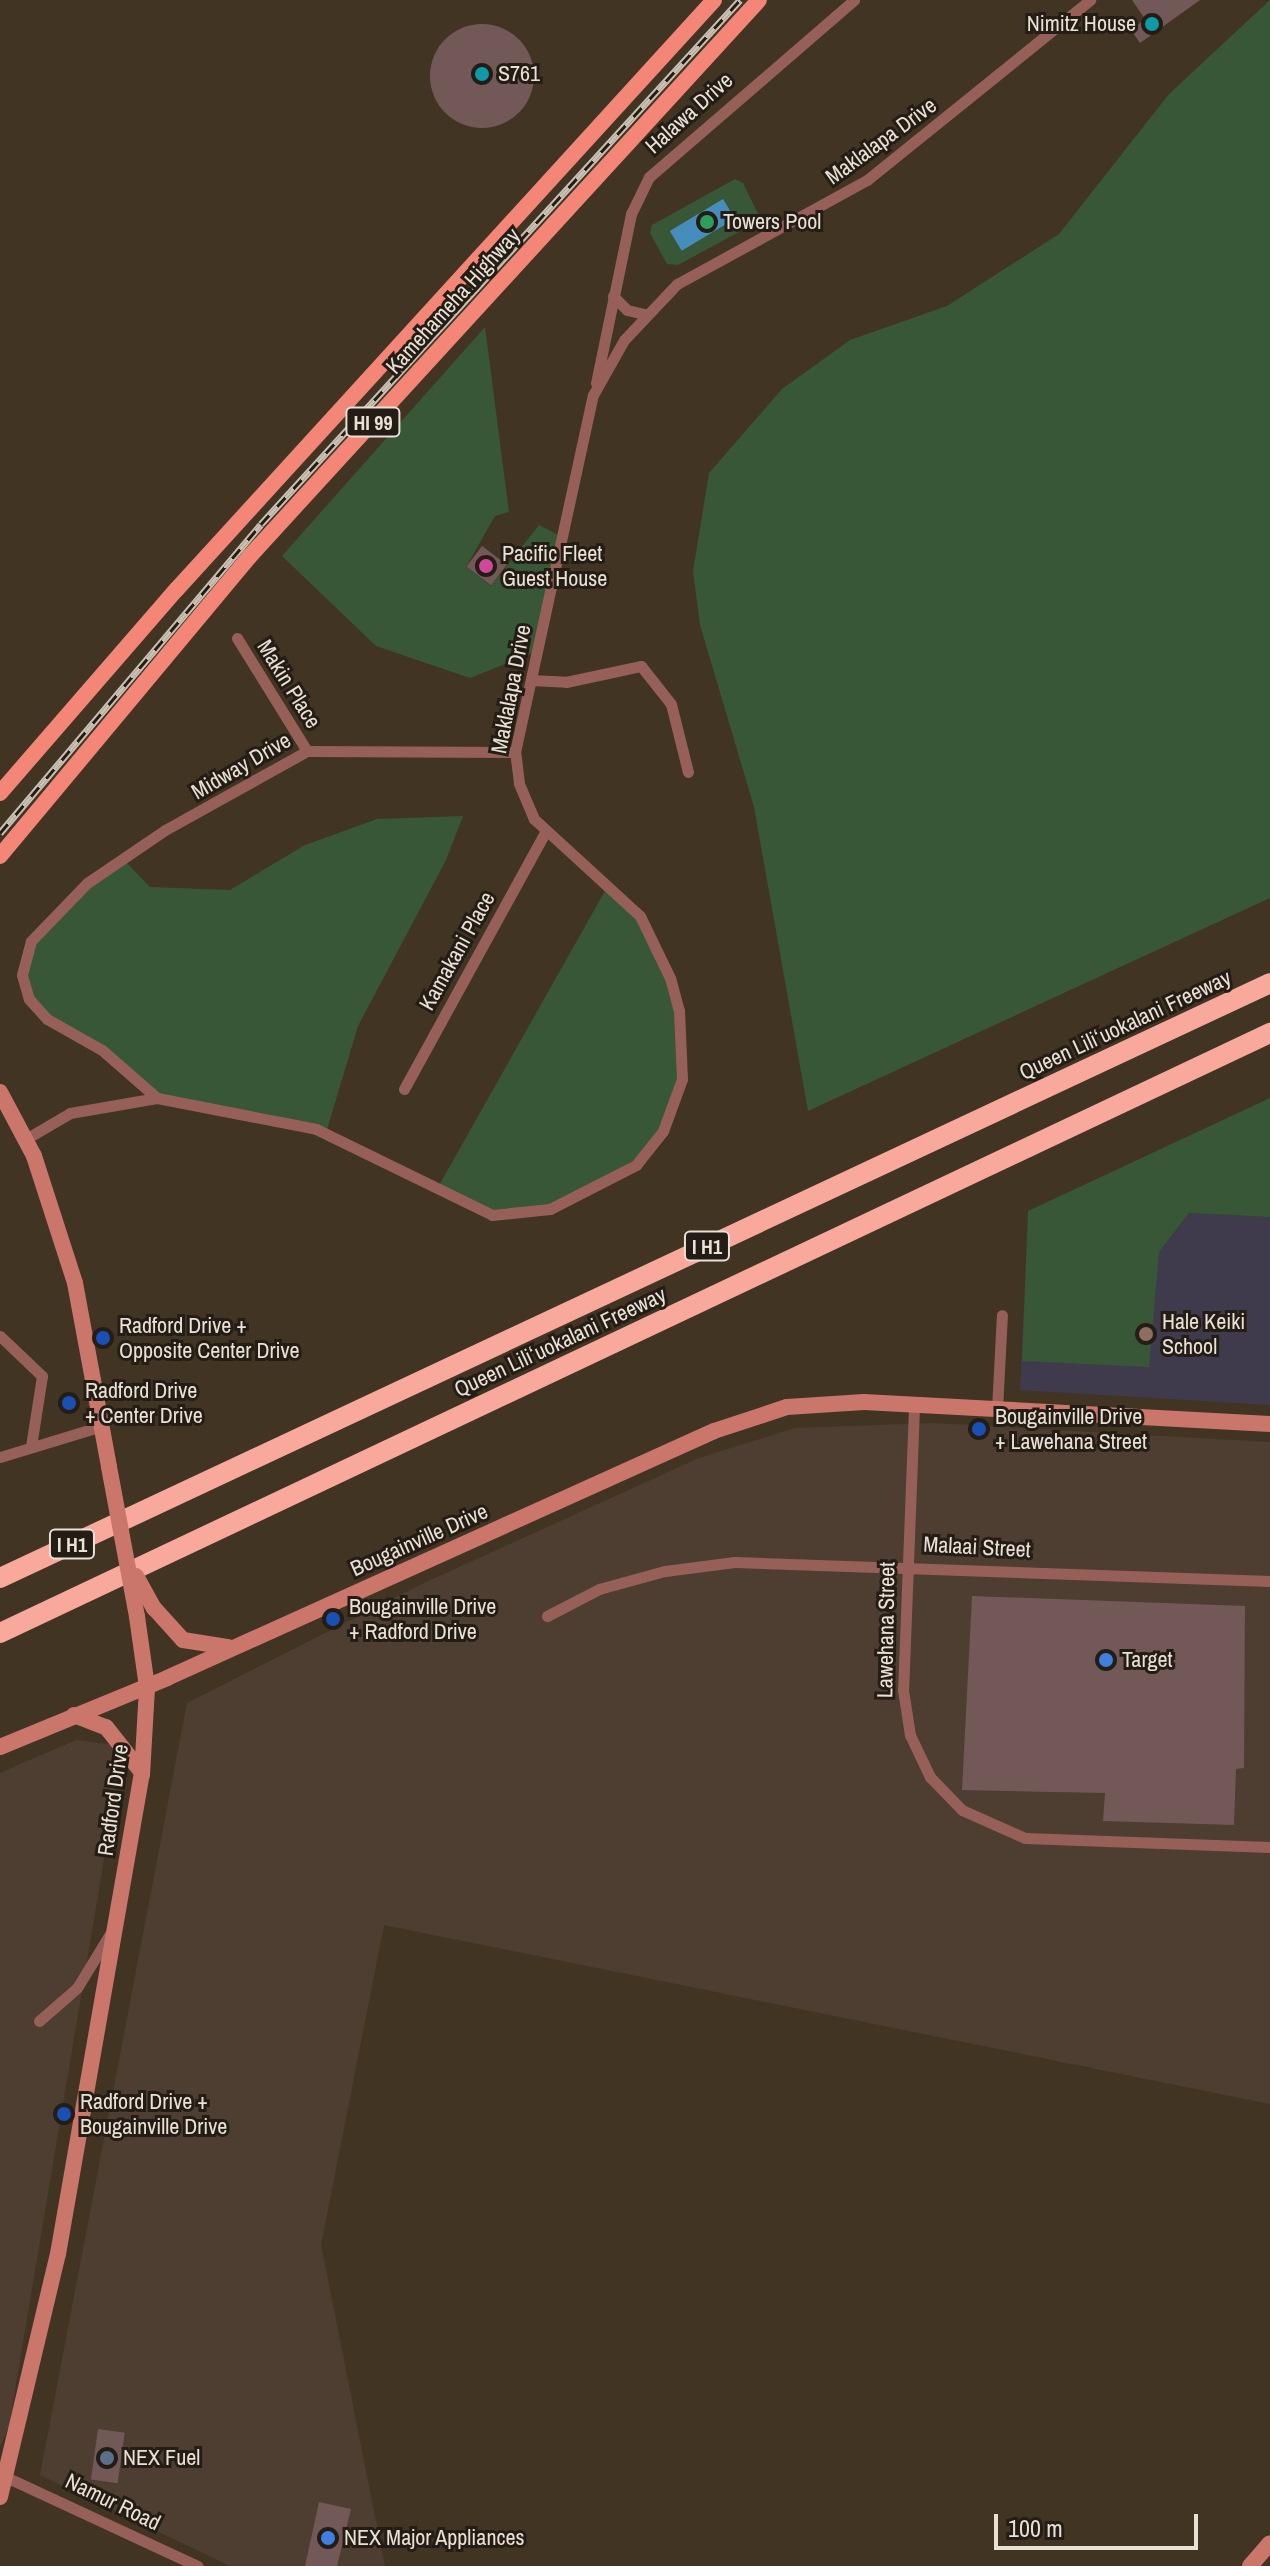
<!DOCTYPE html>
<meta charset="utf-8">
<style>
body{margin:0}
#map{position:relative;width:1270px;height:2566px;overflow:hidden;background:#423422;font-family:"Archivo Narrow",sans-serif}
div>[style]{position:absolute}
.commercial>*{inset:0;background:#4d3e31}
.education>*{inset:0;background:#3f3b4d}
.green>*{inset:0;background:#385737}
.water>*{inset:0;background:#468dbb;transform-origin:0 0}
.building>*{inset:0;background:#725856;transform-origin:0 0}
.round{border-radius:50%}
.street>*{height:11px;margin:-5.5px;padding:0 5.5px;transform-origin:5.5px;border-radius:5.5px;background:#966058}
.secondary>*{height:16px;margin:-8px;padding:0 8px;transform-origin:8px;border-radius:8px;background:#cb766a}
.primary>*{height:16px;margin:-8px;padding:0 8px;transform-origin:8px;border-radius:8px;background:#f38677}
.highway>*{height:20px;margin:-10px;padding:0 10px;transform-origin:10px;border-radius:10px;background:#f8a99c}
.rail>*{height:7px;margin-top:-3.5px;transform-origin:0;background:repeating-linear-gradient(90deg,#231d15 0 12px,#cac1b5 0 24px);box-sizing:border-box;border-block:2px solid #cac1b5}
.secondary-bridge>*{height:16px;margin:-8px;padding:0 8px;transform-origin:8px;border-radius:8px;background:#cb766a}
.dots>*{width:22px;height:22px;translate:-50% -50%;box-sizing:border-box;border:4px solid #231d15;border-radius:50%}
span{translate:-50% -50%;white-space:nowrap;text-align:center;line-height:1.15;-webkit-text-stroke:6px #231d15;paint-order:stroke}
.shield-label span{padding:2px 6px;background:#231d15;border:2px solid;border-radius:6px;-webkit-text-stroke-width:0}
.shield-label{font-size:20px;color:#e9e0d6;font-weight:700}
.poi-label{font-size:22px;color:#e9e0d6}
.right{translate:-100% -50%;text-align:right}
.left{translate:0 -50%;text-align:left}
.street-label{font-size:22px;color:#e9e0d6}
.scale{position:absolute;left:994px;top:2514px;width:204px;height:36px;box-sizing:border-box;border:4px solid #e9e0d6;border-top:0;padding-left:10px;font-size:24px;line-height:28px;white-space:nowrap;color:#e9e0d6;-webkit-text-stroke:6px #231d15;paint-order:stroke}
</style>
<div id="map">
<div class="commercial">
<i style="clip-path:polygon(934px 1423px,1270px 1442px,1270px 2104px,384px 1925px,321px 2245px,385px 2566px,230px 2566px,40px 2475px,187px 1703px,424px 1583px,699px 1458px,795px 1428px)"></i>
<i style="clip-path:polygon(76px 1740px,123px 1746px,9px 2426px,0 2447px,0 1773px)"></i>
</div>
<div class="education">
<i style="clip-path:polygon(1189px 1213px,1270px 1217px,1270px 1405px,1020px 1390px,1024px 1305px,1159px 1252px)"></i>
</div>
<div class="green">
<i style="clip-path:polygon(1270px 0,1270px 898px,808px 1111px,754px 807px,700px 625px,693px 571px,709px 473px,782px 389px,850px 340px,947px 306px,1059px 234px,1169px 94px)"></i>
<i style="clip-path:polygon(735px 179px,743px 183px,761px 220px,678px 265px,667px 264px,650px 233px,652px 225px)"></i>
<i style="clip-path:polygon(485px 327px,509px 512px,495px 516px,466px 567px,491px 586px,539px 525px,562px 537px,538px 651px,470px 678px,376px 646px,282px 556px)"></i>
<i style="clip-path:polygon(463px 816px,446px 860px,358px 1026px,326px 1133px,157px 1098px,29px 999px,25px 955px,64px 906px,121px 857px,150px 887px,230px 890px,305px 845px,377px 819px)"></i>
<i style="clip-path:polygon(610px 882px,626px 898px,670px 978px,682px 1079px,652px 1149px,568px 1202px,507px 1216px,437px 1189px)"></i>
<i style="clip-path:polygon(1270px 1098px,1270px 1217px,1189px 1213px,1159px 1252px,1149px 1367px,1022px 1361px,1028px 1211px)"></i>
</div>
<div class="water">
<i style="left:723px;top:199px;width:23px;height:62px;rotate:59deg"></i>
</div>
<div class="building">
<i style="clip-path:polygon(1132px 0,1200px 0,1140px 43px,1131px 30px,1145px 19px)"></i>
<i class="round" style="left:430px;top:24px;width:104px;height:104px"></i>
<i style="left:482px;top:546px;width:31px;height:26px;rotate:37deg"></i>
<i style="clip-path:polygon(972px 1596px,1245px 1606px,1244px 1768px,1236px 1769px,1234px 1825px,1103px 1821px,1105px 1793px,962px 1790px)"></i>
<i style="left:98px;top:2429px;width:27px;height:51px;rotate:8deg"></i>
<i style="clip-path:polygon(319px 2502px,351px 2509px,337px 2566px,305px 2566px)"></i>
</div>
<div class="street">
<i style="left:613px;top:296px;width:20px;rotate:45deg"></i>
<i style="left:627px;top:310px;width:18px;rotate:13deg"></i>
<i style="left:596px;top:383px;width:173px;rotate:-78.3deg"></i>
<i style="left:631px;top:214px;width:41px;rotate:-64.1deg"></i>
<i style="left:649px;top:177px;width:271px;rotate:-40.8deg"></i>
<i style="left:237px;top:638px;width:133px;rotate:58.2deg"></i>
<i style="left:531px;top:680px;width:35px;rotate:3deg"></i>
<i style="left:566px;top:682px;width:77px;rotate:-12deg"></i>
<i style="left:641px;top:666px;width:48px;rotate:51.7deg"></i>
<i style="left:671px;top:704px;width:70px;rotate:76deg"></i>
<i style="left:515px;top:752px;width:208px;rotate:-179.7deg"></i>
<i style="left:307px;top:751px;width:162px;rotate:150.9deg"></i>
<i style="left:165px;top:830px;width:94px;rotate:145.8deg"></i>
<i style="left:87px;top:883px;width:81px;rotate:134deg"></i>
<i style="left:31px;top:941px;width:35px;rotate:105deg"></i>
<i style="left:22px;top:975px;width:25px;rotate:74deg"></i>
<i style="left:29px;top:999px;width:27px;rotate:48deg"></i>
<i style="left:47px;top:1019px;width:63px;rotate:29.4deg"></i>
<i style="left:102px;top:1050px;width:73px;rotate:41.1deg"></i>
<i style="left:157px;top:1098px;width:162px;rotate:11deg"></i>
<i style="left:316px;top:1129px;width:196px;rotate:26deg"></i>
<i style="left:492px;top:1215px;width:58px;rotate:-5.9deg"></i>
<i style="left:550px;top:1209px;width:97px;rotate:-27.1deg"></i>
<i style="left:636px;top:1165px;width:43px;rotate:-51.5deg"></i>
<i style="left:663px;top:1131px;width:55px;rotate:-69.9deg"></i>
<i style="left:682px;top:1079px;width:68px;rotate:-92.5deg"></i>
<i style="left:679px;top:1011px;width:34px;rotate:-105deg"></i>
<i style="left:670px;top:978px;width:69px;rotate:-115.8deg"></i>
<i style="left:640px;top:916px;width:144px;rotate:-137.5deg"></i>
<i style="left:534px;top:819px;width:39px;rotate:-113deg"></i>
<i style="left:519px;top:783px;width:31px;rotate:-97deg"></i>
<i style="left:515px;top:752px;width:365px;rotate:-77.7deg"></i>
<i style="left:593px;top:395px;width:63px;rotate:-60.6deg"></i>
<i style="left:624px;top:340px;width:77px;rotate:-46.6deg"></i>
<i style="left:677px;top:284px;width:217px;rotate:-28.7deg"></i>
<i style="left:867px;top:180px;width:287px;rotate:-38.9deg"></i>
<i style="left:404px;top:1089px;width:293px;rotate:-61.2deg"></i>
<i style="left:24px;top:1140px;width:53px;rotate:-30.4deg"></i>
<i style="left:70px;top:1113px;width:88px;rotate:-9.8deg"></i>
<i style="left:0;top:1336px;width:58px;rotate:43.6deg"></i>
<i style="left:42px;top:1376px;width:71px;rotate:98.9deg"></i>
<i style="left:914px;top:1407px;width:283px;rotate:92.2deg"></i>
<i style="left:903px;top:1690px;width:46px;rotate:81.2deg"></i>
<i style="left:910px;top:1735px;width:47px;rotate:64.5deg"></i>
<i style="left:930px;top:1777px;width:46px;rotate:45.9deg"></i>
<i style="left:962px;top:1810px;width:69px;rotate:24deg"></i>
<i style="left:1025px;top:1838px;width:245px;rotate:2.1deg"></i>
<i style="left:997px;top:1409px;width:94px;rotate:-87deg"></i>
<i style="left:0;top:1457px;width:103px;rotate:-16.9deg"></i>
<i style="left:547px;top:1616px;width:59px;rotate:-27.4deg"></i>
<i style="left:599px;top:1589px;width:68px;rotate:-15.3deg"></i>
<i style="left:665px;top:1571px;width:70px;rotate:-7.4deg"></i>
<i style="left:734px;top:1562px;width:536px;rotate:2.03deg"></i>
<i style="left:39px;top:2021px;width:50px;rotate:-41deg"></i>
<i style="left:77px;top:1988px;width:63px;rotate:-58.6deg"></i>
<i style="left:8px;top:2478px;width:209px;rotate:24.9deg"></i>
</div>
<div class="secondary">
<i style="left:0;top:1092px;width:72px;rotate:62deg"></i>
<i style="left:34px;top:1156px;width:133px;rotate:72.1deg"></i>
<i style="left:75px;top:1283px;width:187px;rotate:79.5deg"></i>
<i style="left:154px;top:1608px;width:43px;rotate:47.8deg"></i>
<i style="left:183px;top:1640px;width:46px;rotate:8.8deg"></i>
<i style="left:74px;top:1715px;width:34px;rotate:21deg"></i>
<i style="left:106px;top:1727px;width:55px;rotate:51.7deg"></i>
<i style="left:0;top:1747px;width:181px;rotate:-22.4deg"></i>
<i style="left:167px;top:1678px;width:600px;rotate:-24.3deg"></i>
<i style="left:714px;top:1431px;width:77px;rotate:-18.2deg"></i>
<i style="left:787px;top:1407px;width:77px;rotate:-3.7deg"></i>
<i style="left:864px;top:1402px;width:407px;rotate:3.1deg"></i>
<i style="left:0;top:2497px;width:250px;rotate:-76.6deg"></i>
<i style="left:58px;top:2254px;width:486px;rotate:-80.1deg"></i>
<i style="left:142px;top:1775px;width:88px;rotate:-86.7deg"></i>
<i style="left:147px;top:1687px;width:71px;rotate:-98.1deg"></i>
<i style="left:1250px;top:2566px;width:30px;rotate:-49deg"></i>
</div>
<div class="primary">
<i style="left:0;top:793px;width:270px;rotate:-49.1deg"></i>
<i style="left:177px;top:589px;width:797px;rotate:-47.64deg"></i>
<i style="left:0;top:856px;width:389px;rotate:-50.2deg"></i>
<i style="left:249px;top:557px;width:755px;rotate:-47.52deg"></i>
</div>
<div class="highway">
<i style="left:0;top:1578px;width:1402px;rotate:-25.1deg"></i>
<i style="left:0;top:1633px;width:1405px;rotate:-25.29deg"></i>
</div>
<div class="rail">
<i style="left:0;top:833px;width:404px;rotate:-49.8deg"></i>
<i style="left:261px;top:524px;width:710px;rotate:-47.57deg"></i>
</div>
<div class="secondary-bridge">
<i style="left:109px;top:1467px;width:153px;rotate:79.4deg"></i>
<i style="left:136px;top:1576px;width:37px;rotate:61deg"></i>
</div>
<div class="dots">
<i style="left:1152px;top:24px;background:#0f9aa8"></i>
<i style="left:482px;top:74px;background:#0f9aa8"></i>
<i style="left:707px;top:222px;background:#2e9e5b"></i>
<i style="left:486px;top:566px;background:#d1479c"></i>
<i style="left:1146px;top:1334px;background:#8d6e63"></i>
<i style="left:103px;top:1338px;background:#1a4fb4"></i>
<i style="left:69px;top:1403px;background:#1a4fb4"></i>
<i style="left:979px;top:1429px;background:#1a4fb4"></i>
<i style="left:333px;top:1619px;background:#1a4fb4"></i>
<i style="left:1106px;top:1660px;background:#3f7fe0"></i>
<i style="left:64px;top:2114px;background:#1a4fb4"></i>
<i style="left:107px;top:2458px;background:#5c6f8a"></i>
<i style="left:328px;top:2538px;background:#3f7fe0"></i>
</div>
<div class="shield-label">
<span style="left:373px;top:422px">HI 99</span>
<span style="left:707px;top:1246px">I H1</span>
<span style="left:72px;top:1544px">I H1</span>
</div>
<div class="poi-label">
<span class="right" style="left:1136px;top:24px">Nimitz House</span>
<span class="left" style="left:498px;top:74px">S761</span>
<span class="left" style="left:723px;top:222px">Towers Pool</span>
<span class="left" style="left:502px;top:566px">Pacific Fleet<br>Guest House</span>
<span class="left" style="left:1162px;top:1334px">Hale Keiki<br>School</span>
<span class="left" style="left:119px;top:1338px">Radford Drive +<br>Opposite Center Drive</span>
<span class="left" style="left:85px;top:1403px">Radford Drive<br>+ Center Drive</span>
<span class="left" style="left:995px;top:1429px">Bougainville Drive<br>+ Lawehana Street</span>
<span class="left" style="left:349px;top:1619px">Bougainville Drive<br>+ Radford Drive</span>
<span class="left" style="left:1122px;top:1660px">Target</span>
<span class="left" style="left:80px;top:2114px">Radford Drive +<br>Bougainville Drive</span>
<span class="left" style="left:123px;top:2458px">NEX Fuel</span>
<span class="left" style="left:344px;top:2538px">NEX Major Appliances</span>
</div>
<div class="street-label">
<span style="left:689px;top:113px;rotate:-42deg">Halawa Drive</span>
<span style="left:881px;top:141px;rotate:-36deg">Maklalapa Drive</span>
<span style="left:453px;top:301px;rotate:-48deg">Kamehameha Highway</span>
<span style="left:289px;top:684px;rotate:58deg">Makin Place</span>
<span style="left:511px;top:689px;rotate:-79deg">Maklalapa Drive</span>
<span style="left:241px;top:766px;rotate:-30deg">Midway Drive</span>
<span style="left:457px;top:951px;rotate:-61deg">Kamakani Place</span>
<span style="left:1125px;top:1025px;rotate:-25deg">Queen Liliʻuokalani Freeway</span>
<span style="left:560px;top:1342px;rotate:-25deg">Queen Liliʻuokalani Freeway</span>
<span style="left:419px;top:1540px;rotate:-24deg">Bougainville Drive</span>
<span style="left:977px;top:1547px;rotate:3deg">Malaai Street</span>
<span style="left:886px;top:1630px;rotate:-89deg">Lawehana Street</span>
<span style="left:113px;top:1800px;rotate:-82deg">Radford Drive</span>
<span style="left:113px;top:2502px;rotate:26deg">Namur Road</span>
</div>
<div class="scale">100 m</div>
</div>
